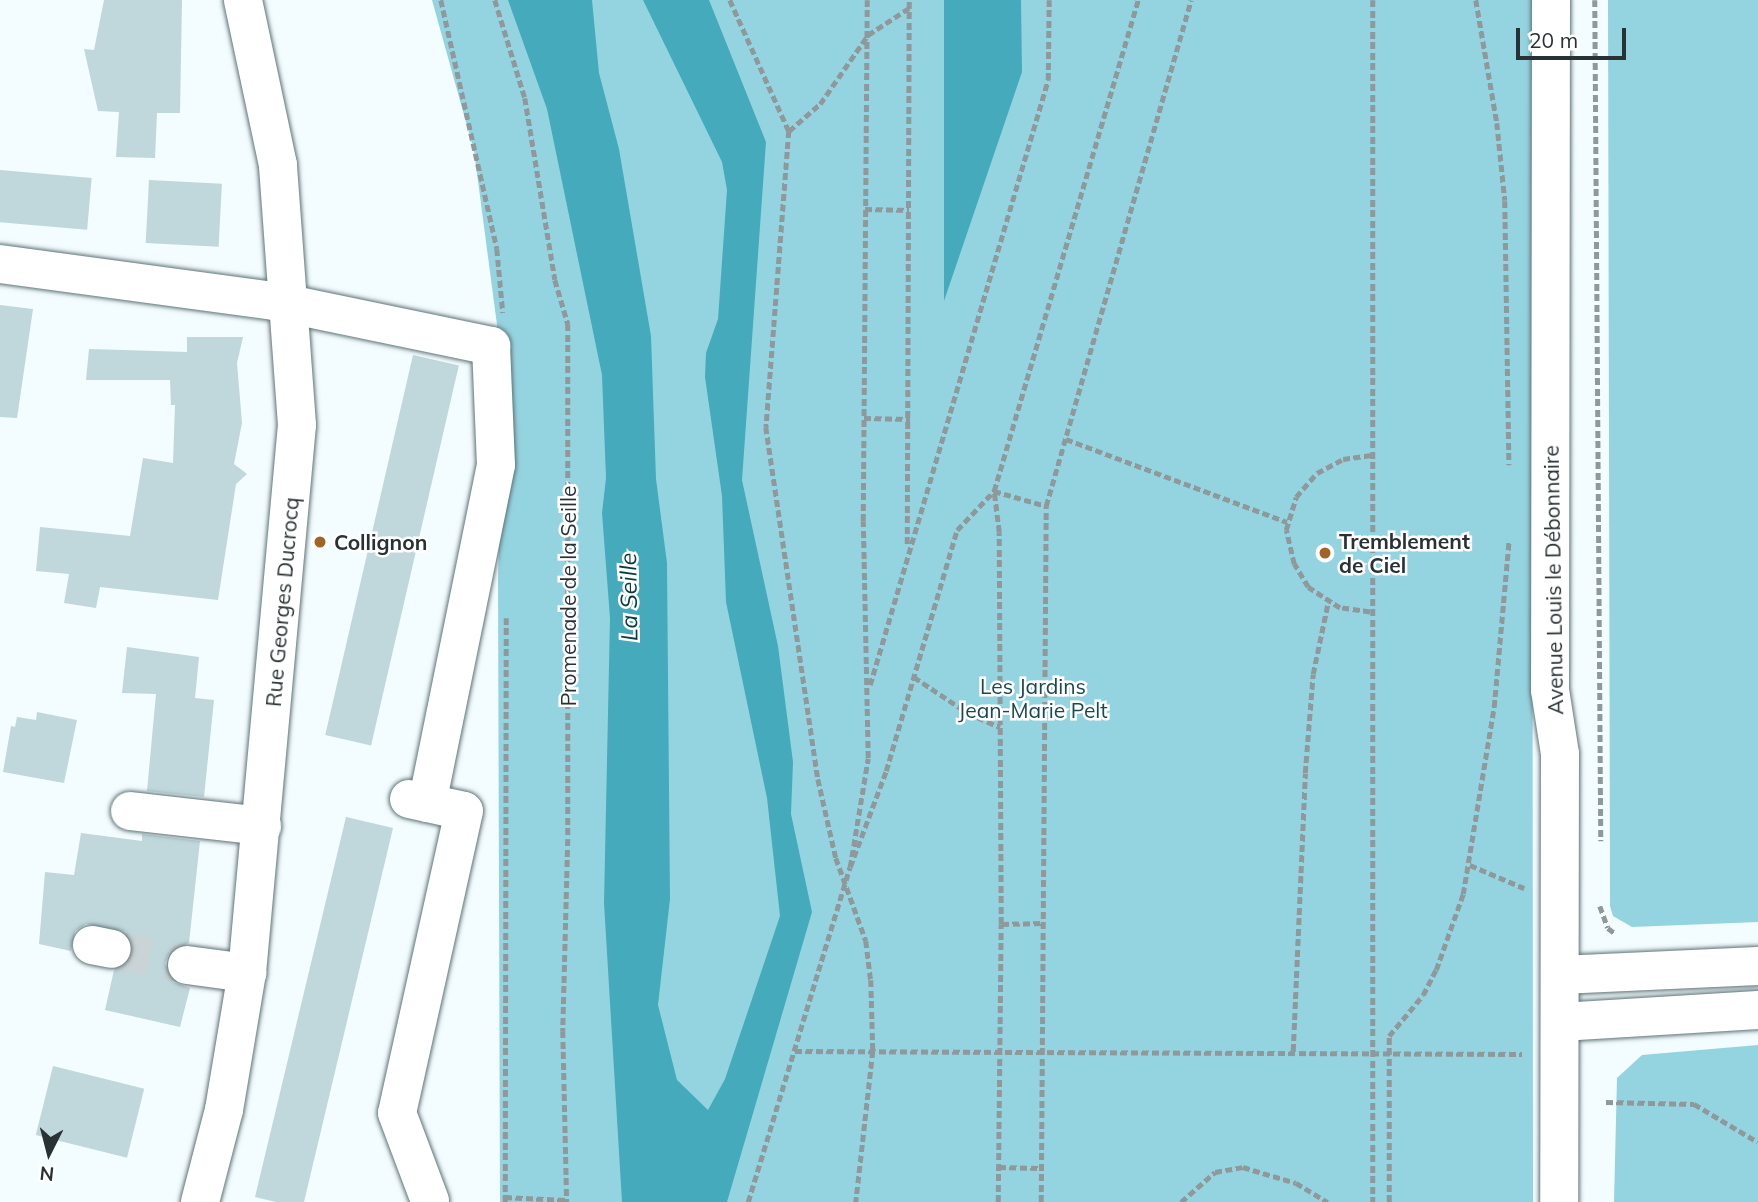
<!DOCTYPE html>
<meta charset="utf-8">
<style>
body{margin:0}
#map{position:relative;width:1758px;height:1202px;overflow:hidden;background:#f3fcfe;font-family:Mulish,sans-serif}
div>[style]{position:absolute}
.green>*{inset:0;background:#94d4e0}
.water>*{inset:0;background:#44aabc}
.building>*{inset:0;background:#c0d7dc;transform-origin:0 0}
.minor-tunnel>*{height:38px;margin-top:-19px;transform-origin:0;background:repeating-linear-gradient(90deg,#cad3d5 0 38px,transparent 0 57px)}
.path>*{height:4.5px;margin-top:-2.25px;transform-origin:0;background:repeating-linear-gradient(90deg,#8f989a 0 7px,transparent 0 10.5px)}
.roads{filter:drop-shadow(0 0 2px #5f7478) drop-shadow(0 0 2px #5f7478)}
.minor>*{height:38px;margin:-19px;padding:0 19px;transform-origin:19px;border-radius:19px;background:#fff}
.dots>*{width:19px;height:19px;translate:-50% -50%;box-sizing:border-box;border:4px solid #fff;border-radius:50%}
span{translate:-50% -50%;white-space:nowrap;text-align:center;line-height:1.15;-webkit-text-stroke:5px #fff;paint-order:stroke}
.poi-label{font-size:21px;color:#283133;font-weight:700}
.left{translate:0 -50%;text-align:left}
.street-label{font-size:21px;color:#283133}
.park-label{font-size:21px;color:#1b4850}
.water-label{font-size:23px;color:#093941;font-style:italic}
.north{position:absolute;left:14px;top:1118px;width:70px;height:70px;-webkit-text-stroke:5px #fff;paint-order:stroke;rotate:186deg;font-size:19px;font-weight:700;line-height:28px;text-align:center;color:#283133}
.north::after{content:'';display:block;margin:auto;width:24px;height:32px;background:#283133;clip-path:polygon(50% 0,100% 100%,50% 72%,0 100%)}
.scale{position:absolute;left:1516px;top:28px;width:110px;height:32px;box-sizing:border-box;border:4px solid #283133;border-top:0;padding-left:9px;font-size:21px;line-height:24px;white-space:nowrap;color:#283133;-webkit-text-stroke:5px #fff;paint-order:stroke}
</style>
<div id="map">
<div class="green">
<i style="clip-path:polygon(432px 0,1532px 0,1533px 1202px,500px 1202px,498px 580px,503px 370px,474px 151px)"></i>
<i style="clip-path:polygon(1608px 0,1758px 0,1758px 922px,1632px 927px,1613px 916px,1610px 906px)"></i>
<i style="clip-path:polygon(1758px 1045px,1758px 1202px,1614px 1202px,1617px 1078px,1642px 1055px)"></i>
</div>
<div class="water">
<i style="clip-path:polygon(508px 0,592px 0,599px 73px,619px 149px,651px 336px,656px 479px,667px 563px,670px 899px,658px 1005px,677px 1080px,708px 1110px,725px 1079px,780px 916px,767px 798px,726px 602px,722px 496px,705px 377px,706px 353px,718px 319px,727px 190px,722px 162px,643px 0,709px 0,766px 142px,742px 480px,778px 646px,793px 762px,791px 814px,812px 912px,727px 1202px,622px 1202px,604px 903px,610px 618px,602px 513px,606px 478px,602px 375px,547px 109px)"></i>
<i style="clip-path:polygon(944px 0,1021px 0,1022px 72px,944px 301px)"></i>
</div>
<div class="building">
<i style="clip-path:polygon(104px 0,182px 0,180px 113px,157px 113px,155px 158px,116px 157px,119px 112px,98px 111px,84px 49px,94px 50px)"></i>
<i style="left:0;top:170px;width:92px;height:52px;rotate:5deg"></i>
<i style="left:149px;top:180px;width:73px;height:63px;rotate:3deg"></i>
<i style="clip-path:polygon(0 305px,33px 309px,17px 418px,0 417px)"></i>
<i style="clip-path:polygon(187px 337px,243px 337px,237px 363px,242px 423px,234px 464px,247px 474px,236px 484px,218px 600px,100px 587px,96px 608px,64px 603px,69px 574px,36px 571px,40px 527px,130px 536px,143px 458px,173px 463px,175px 405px,171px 405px,170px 380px,86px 380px,89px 349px,187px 352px)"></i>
<i style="left:413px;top:355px;width:47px;height:390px;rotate:13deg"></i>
<i style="clip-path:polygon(127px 647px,199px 657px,195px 698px,214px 700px,204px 797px,147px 791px,156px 694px,122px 693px)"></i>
<i style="clip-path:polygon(37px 712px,77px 720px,64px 783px,3px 772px,11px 726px,15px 727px,17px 717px,36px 720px)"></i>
<i style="clip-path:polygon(346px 817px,393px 828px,304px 1202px,276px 1202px,255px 1197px)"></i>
<i style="clip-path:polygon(81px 833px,142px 841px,142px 834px,200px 841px,189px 943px,170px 951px,165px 963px,173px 982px,190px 988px,180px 1027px,105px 1010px,114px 970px,128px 964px,133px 954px,126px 932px,86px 924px,75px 931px,71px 951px,39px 944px,45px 872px,74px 875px)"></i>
<i style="left:53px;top:1066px;width:94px;height:71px;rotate:14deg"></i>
</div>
<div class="minor-tunnel">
<i style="left:112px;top:949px;width:77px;rotate:12deg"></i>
</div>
<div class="path">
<i style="left:441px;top:0;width:255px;rotate:77.3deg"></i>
<i style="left:497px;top:249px;width:64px;rotate:84.6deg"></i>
<i style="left:495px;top:0;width:102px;rotate:73deg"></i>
<i style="left:525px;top:98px;width:184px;rotate:80.6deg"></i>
<i style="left:555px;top:280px;width:46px;rotate:73.5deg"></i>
<i style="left:568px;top:324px;width:515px;rotate:90deg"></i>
<i style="left:568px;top:839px;width:192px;rotate:91.5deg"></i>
<i style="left:563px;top:1031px;width:171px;rotate:88.7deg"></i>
<i style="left:730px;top:0;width:144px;rotate:65.8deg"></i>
<i style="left:789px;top:131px;width:297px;rotate:94.4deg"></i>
<i style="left:766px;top:427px;width:356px;rotate:81.6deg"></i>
<i style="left:818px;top:779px;width:81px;rotate:77.2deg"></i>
<i style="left:836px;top:858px;width:88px;rotate:70.1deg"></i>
<i style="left:866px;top:941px;width:39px;rotate:83deg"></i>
<i style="left:871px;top:980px;width:71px;rotate:88.4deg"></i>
<i style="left:873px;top:1051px;width:152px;rotate:96.4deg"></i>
<i style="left:1373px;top:0;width:1202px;rotate:90deg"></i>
<i style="left:1476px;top:0;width:125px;rotate:80.3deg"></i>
<i style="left:1497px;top:123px;width:78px;rotate:84.1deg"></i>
<i style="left:1505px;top:201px;width:264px;rotate:89.1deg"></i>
<i style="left:1595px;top:0;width:841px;rotate:89.59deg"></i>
<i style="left:789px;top:131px;width:41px;rotate:-41.1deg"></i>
<i style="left:820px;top:104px;width:84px;rotate:-55.2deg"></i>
<i style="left:868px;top:35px;width:49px;rotate:-33.4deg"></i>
<i style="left:865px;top:209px;width:44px;rotate:1.3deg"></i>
<i style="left:864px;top:418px;width:46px;rotate:1.2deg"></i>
<i style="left:1066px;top:439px;width:236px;rotate:20.6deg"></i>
<i style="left:994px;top:491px;width:54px;rotate:16.1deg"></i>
<i style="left:907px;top:544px;width:544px;rotate:-89.79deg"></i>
<i style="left:1370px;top:612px;width:30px;rotate:-172deg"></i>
<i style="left:1340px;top:608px;width:38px;rotate:-147deg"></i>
<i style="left:1308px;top:587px;width:27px;rotate:-121deg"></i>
<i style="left:1294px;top:564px;width:35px;rotate:-103deg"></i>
<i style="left:1286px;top:530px;width:34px;rotate:-73deg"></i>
<i style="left:1296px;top:497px;width:32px;rotate:-49deg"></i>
<i style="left:1317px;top:473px;width:30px;rotate:-28deg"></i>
<i style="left:1343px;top:459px;width:29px;rotate:-8deg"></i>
<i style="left:914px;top:677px;width:65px;rotate:33.7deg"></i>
<i style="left:968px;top:713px;width:35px;rotate:24deg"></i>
<i style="left:870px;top:685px;width:631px;rotate:-73.61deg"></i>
<i style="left:1048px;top:80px;width:80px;rotate:-89.3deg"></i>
<i style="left:1470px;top:865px;width:59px;rotate:23.1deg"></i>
<i style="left:850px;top:867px;width:110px;rotate:-80.6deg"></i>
<i style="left:868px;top:758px;width:237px;rotate:-91.2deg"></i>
<i style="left:863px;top:521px;width:521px;rotate:-89.56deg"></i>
<i style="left:1600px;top:906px;width:23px;rotate:70deg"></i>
<i style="left:1608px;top:928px;width:10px;rotate:37deg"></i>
<i style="left:1002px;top:924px;width:41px;rotate:-1.4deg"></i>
<i style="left:795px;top:1051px;width:727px;rotate:0.24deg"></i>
<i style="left:1293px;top:1051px;width:278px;rotate:-87.5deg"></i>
<i style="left:1305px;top:773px;width:99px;rotate:-85.4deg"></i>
<i style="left:1313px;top:674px;width:74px;rotate:-78.2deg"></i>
<i style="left:1606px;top:1102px;width:88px;rotate:1.3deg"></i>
<i style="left:1694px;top:1104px;width:74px;rotate:30.7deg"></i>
<i style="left:999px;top:1167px;width:42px;rotate:1.4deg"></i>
<i style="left:505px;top:1197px;width:62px;rotate:2.8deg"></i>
<i style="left:505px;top:1202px;width:584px;rotate:-89.9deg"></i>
<i style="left:748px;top:1202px;width:350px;rotate:-73.1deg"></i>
<i style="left:850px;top:867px;width:103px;rotate:-69.4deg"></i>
<i style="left:886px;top:771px;width:251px;rotate:-73.6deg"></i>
<i style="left:957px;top:530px;width:54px;rotate:-46.5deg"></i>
<i style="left:998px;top:1202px;width:278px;rotate:-89.4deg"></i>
<i style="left:1001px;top:924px;width:392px;rotate:-90.3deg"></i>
<i style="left:999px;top:532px;width:41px;rotate:-97deg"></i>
<i style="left:994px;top:491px;width:512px;rotate:-73.65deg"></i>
<i style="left:1041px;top:1202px;width:696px;rotate:-89.59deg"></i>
<i style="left:1046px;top:506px;width:526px;rotate:-74.01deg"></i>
<i style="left:1181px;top:1202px;width:45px;rotate:-41.4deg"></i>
<i style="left:1215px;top:1172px;width:28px;rotate:-10deg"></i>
<i style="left:1243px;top:1167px;width:55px;rotate:16.8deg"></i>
<i style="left:1296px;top:1183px;width:37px;rotate:31deg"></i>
<i style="left:1389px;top:1202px;width:166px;rotate:-90deg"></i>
<i style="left:1389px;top:1036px;width:53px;rotate:-50.3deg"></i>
<i style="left:1423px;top:995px;width:28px;rotate:-63deg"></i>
<i style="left:1436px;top:970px;width:81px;rotate:-70.4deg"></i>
<i style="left:1463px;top:894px;width:190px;rotate:-80.6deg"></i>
<i style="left:1494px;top:707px;width:168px;rotate:-84.9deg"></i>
</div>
<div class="roads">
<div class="minor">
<i style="left:1551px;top:0;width:690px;rotate:90.08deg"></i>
<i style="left:1550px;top:690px;width:65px;rotate:81.1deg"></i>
<i style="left:1560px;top:754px;width:448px;rotate:90.1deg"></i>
<i style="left:0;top:264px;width:276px;rotate:7.7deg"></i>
<i style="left:274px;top:301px;width:222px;rotate:11.7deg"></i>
<i style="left:491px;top:346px;width:119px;rotate:87.6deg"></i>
<i style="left:496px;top:465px;width:345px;rotate:101.5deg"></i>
<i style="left:409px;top:799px;width:56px;rotate:12.3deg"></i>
<i style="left:464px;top:811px;width:309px;rotate:102.5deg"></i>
<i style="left:397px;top:1113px;width:94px;rotate:69.4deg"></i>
<i style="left:130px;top:811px;width:133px;rotate:6.5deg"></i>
<i style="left:92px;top:945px;width:20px;rotate:11deg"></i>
<i style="left:187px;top:965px;width:61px;rotate:7.6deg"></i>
<i style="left:1560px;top:975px;width:198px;rotate:-2.6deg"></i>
<i style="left:1561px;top:1022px;width:197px;rotate:-3.5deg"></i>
<i style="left:200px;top:1202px;width:95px;rotate:-75.4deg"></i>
<i style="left:224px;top:1110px;width:139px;rotate:-80.5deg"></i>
<i style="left:247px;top:973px;width:550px;rotate:-84.79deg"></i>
<i style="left:297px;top:425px;width:261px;rotate:-94.2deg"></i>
<i style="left:278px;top:165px;width:169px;rotate:-102deg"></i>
</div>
</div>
<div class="dots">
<i style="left:320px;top:542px;background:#a16428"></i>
<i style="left:1325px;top:553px;background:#a16428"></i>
</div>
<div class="poi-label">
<span class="left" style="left:1339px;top:553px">Tremblement<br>de Ciel</span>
<span class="left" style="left:334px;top:542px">Collignon</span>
</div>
<div class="street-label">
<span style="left:1553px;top:580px;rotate:-91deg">Avenue Louis le Débonnaire</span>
<span style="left:568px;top:596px;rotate:-90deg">Promenade de la Seille</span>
<span style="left:282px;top:602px;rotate:-85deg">Rue Georges Ducrocq</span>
</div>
<div class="park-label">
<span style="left:1033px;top:698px">Les Jardins<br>Jean-Marie Pelt</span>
</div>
<div class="water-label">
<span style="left:629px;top:597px;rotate:-91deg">La Seille</span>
</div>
<div class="north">N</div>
<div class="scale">20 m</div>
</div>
